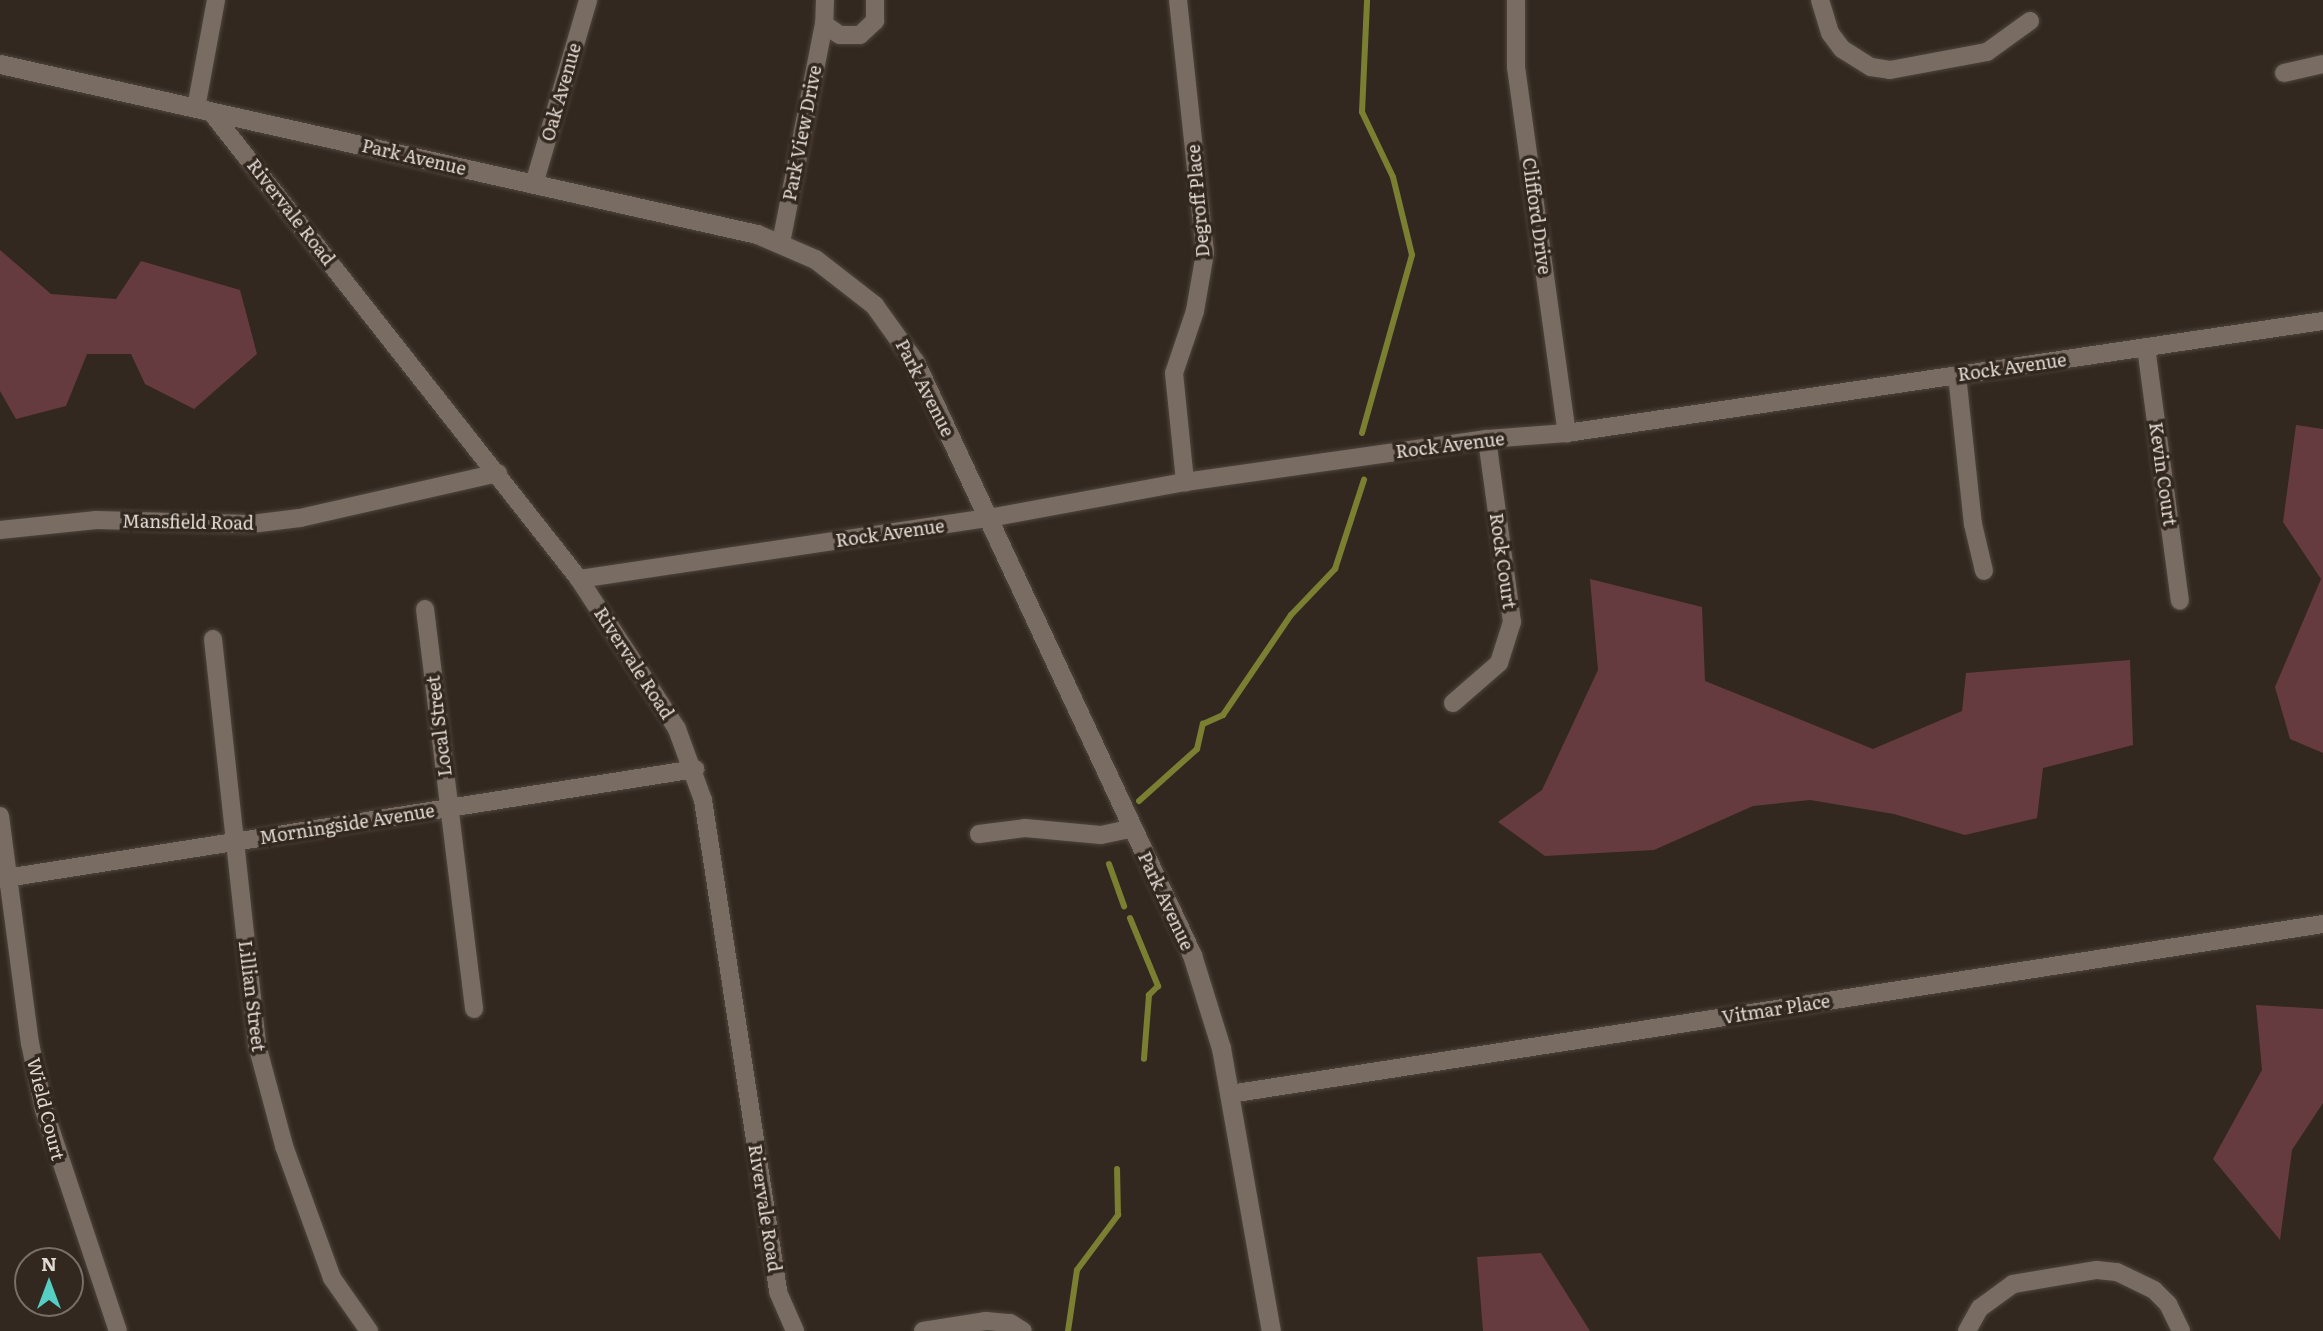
<!DOCTYPE html>
<style>
body{margin:0}
#map{position:relative;width:2323px;height:1331px;overflow:hidden;background:#32281f;font-family:Literata,serif}
div>[style]{position:absolute}
.green>*{inset:0;background:#663b3f}
.stream>*{height:6px;margin:-3px;padding:0 3px;transform-origin:3px;border-radius:3px;background:#7a7f32}
.roads{filter:drop-shadow(0 0 2px #4e453d) drop-shadow(0 0 2px #4e453d)}
.minor>*{height:18px;margin:-9px;padding:0 9px;transform-origin:9px;border-radius:9px;background:#796d63}
.tertiary>*{height:19px;margin:-9.5px;padding:0 9.5px;transform-origin:9.5px;border-radius:9.5px;background:#796d63}
span{translate:-50% -50%;white-space:nowrap;text-align:center;line-height:1.15;-webkit-text-stroke:7px #32281f;paint-order:stroke}
.street-label{font-size:18px;color:#e1dad4}
.north{position:absolute;left:14px;top:1247px;width:70px;height:70px;box-sizing:border-box;background:#32281f;border:2px solid #786f67;border-radius:50%;rotate:0deg;font-size:19px;font-weight:700;line-height:28px;text-align:center;color:#e1dad4}
.north::after{content:'';display:block;margin:auto;width:24px;height:32px;background:#56cec3;clip-path:polygon(50% 0,100% 100%,50% 72%,0 100%)}
</style>
<div id="map">
<div class="green">
<i style="clip-path:polygon(0 250px,51px 294px,116px 299px,141px 261px,240px 290px,257px 354px,194px 409px,145px 384px,131px 354px,87px 354px,66px 406px,16px 419px,0 391px)"></i>
<i style="clip-path:polygon(2296px 425px,2323px 429px,2323px 753px,2290px 739px,2275px 687px,2321px 579px,2283px 522px)"></i>
<i style="clip-path:polygon(1590px 579px,1702px 607px,1705px 681px,1873px 749px,1962px 711px,1966px 673px,2130px 660px,2133px 745px,2043px 768px,2037px 818px,1965px 835px,1894px 814px,1810px 800px,1753px 806px,1654px 850px,1545px 856px,1498px 822px,1542px 790px,1598px 670px)"></i>
<i style="clip-path:polygon(2256px 1005px,2323px 1009px,2323px 1103px,2292px 1150px,2280px 1240px,2213px 1159px,2262px 1070px)"></i>
<i style="clip-path:polygon(1541px 1253px,1590px 1331px,1483px 1331px,1477px 1257px)"></i>
</div>
<div class="stream">
<i style="left:1362px;top:433px;width:185px;rotate:-74.3deg"></i>
<i style="left:1412px;top:255px;width:80px;rotate:-103.7deg"></i>
<i style="left:1393px;top:177px;width:72px;rotate:-115.5deg"></i>
<i style="left:1362px;top:112px;width:112px;rotate:-87.4deg"></i>
<i style="left:1139px;top:801px;width:78px;rotate:-41.9deg"></i>
<i style="left:1197px;top:749px;width:26px;rotate:-77deg"></i>
<i style="left:1203px;top:724px;width:22px;rotate:-24deg"></i>
<i style="left:1223px;top:715px;width:121px;rotate:-55.8deg"></i>
<i style="left:1291px;top:615px;width:64px;rotate:-46.3deg"></i>
<i style="left:1335px;top:569px;width:94px;rotate:-72deg"></i>
<i style="left:1109px;top:864px;width:45px;rotate:70.3deg"></i>
<i style="left:1130px;top:918px;width:74px;rotate:67.6deg"></i>
<i style="left:1158px;top:986px;width:13px;rotate:135deg"></i>
<i style="left:1149px;top:995px;width:64px;rotate:94.5deg"></i>
<i style="left:1068px;top:1331px;width:62px;rotate:-81.6deg"></i>
<i style="left:1077px;top:1270px;width:69px;rotate:-53.3deg"></i>
<i style="left:1118px;top:1215px;width:46px;rotate:-91.2deg"></i>
</div>
<div class="roads">
<div class="minor">
<i style="left:825px;top:0;width:24px;rotate:92deg"></i>
<i style="left:824px;top:24px;width:19px;rotate:35deg"></i>
<i style="left:840px;top:35px;width:20px"></i>
<i style="left:860px;top:35px;width:21px;rotate:-43deg"></i>
<i style="left:875px;top:21px;width:21px;rotate:-90deg"></i>
<i style="left:1178px;top:0;width:254px;rotate:83.9deg"></i>
<i style="left:1205px;top:253px;width:59px;rotate:99.8deg"></i>
<i style="left:1195px;top:311px;width:65px;rotate:108.7deg"></i>
<i style="left:1174px;top:373px;width:110px;rotate:84.2deg"></i>
<i style="left:1516px;top:0;width:67px;rotate:90deg"></i>
<i style="left:1516px;top:67px;width:370px;rotate:82.1deg"></i>
<i style="left:1820px;top:0;width:34px;rotate:73deg"></i>
<i style="left:1830px;top:33px;width:20px;rotate:53deg"></i>
<i style="left:1842px;top:49px;width:34px;rotate:32deg"></i>
<i style="left:1871px;top:67px;width:19px;rotate:9deg"></i>
<i style="left:1890px;top:70px;width:99px;rotate:-10.5deg"></i>
<i style="left:1987px;top:52px;width:53px;rotate:-35.8deg"></i>
<i style="left:2284px;top:73px;width:40px;rotate:-13deg"></i>
<i style="left:196px;top:108px;width:110px;rotate:-79.5deg"></i>
<i style="left:211px;top:112px;width:595px;rotate:51.76deg"></i>
<i style="left:579px;top:579px;width:179px;rotate:56.8deg"></i>
<i style="left:677px;top:729px;width:76px;rotate:69.9deg"></i>
<i style="left:703px;top:800px;width:498px;rotate:81.3deg"></i>
<i style="left:778px;top:1292px;width:43px;rotate:66.4deg"></i>
<i style="left:534px;top:184px;width:192px;rotate:-73.6deg"></i>
<i style="left:781px;top:243px;width:223px;rotate:-78.9deg"></i>
<i style="left:2146px;top:347px;width:256px;rotate:82.4deg"></i>
<i style="left:1957px;top:375px;width:150px;rotate:83.9deg"></i>
<i style="left:1973px;top:524px;width:48px;rotate:76.8deg"></i>
<i style="left:0;top:530px;width:97px;rotate:-5.9deg"></i>
<i style="left:96px;top:520px;width:155px;rotate:1.5deg"></i>
<i style="left:251px;top:524px;width:49px;rotate:-7deg"></i>
<i style="left:300px;top:518px;width:203px;rotate:-12.8deg"></i>
<i style="left:579px;top:579px;width:415px;rotate:-8.5deg"></i>
<i style="left:989px;top:518px;width:199px;rotate:-10.4deg"></i>
<i style="left:1185px;top:482px;width:305px;rotate:-8.1deg"></i>
<i style="left:1487px;top:439px;width:80px;rotate:-4.3deg"></i>
<i style="left:1567px;top:433px;width:764px;rotate:-8.43deg"></i>
<i style="left:425px;top:609px;width:403px;rotate:83deg"></i>
<i style="left:213px;top:639px;width:408px;rotate:83.8deg"></i>
<i style="left:257px;top:1045px;width:105px;rotate:75deg"></i>
<i style="left:284px;top:1146px;width:140px;rotate:70deg"></i>
<i style="left:332px;top:1278px;width:65px;rotate:55.1deg"></i>
<i style="left:1453px;top:703px;width:61px;rotate:-41deg"></i>
<i style="left:1499px;top:663px;width:43px;rotate:-72.4deg"></i>
<i style="left:1512px;top:622px;width:185px;rotate:-97.8deg"></i>
<i style="left:0;top:816px;width:229px;rotate:82.5deg"></i>
<i style="left:30px;top:1043px;width:68px;rotate:78.2deg"></i>
<i style="left:44px;top:1110px;width:233px;rotate:71.5deg"></i>
<i style="left:979px;top:834px;width:46px;rotate:-7.4deg"></i>
<i style="left:1025px;top:828px;width:76px;rotate:5.3deg"></i>
<i style="left:1101px;top:835px;width:33px;rotate:-12deg"></i>
<i style="left:0;top:879px;width:704px;rotate:-8.99deg"></i>
<i style="left:1230px;top:1094px;width:1106px;rotate:-8.84deg"></i>
<i style="left:923px;top:1331px;width:64px;rotate:-9deg"></i>
<i style="left:986px;top:1321px;width:24px;rotate:5deg"></i>
<i style="left:1010px;top:1323px;width:15px;rotate:32deg"></i>
<i style="left:1967px;top:1331px;width:26px;rotate:-61deg"></i>
<i style="left:1980px;top:1308px;width:41px;rotate:-36deg"></i>
<i style="left:2013px;top:1284px;width:85px;rotate:-9.5deg"></i>
<i style="left:2097px;top:1270px;width:20px;rotate:6deg"></i>
<i style="left:2117px;top:1272px;width:41px;rotate:25.9deg"></i>
<i style="left:2154px;top:1290px;width:20px;rotate:45deg"></i>
<i style="left:2168px;top:1304px;width:30px;rotate:64deg"></i>
</div>
<div class="tertiary">
<i style="left:0;top:64px;width:776px;rotate:12.66deg"></i>
<i style="left:757px;top:234px;width:63px;rotate:23.3deg"></i>
<i style="left:815px;top:259px;width:75px;rotate:37.9deg"></i>
<i style="left:874px;top:305px;width:70px;rotate:54.3deg"></i>
<i style="left:915px;top:362px;width:655px;rotate:64.96deg"></i>
<i style="left:1192px;top:955px;width:97px;rotate:72.7deg"></i>
<i style="left:1221px;top:1048px;width:287px;rotate:80deg"></i>
</div>
</div>
<div class="street-label">
<span style="left:561px;top:92px;rotate:-74deg">Oak Avenue</span>
<span style="left:802px;top:133px;rotate:-79deg">Park View Drive</span>
<span style="left:414px;top:157px;rotate:13deg">Park Avenue</span>
<span style="left:1198px;top:201px;rotate:-95deg">Degroff Place</span>
<span style="left:291px;top:212px;rotate:52deg">Rivervale Road</span>
<span style="left:1537px;top:216px;rotate:82deg">Clifford Drive</span>
<span style="left:2012px;top:367px;rotate:-8deg">Rock Avenue</span>
<span style="left:925px;top:388px;rotate:63deg">Park Avenue</span>
<span style="left:1450px;top:445px;rotate:-7deg">Rock Avenue</span>
<span style="left:2163px;top:474px;rotate:82deg">Kevin Court</span>
<span style="left:188px;top:522px;rotate:1deg">Mansfield Road</span>
<span style="left:890px;top:533px;rotate:-8deg">Rock Avenue</span>
<span style="left:1503px;top:561px;rotate:82deg">Rock Court</span>
<span style="left:634px;top:663px;rotate:57deg">Rivervale Road</span>
<span style="left:439px;top:726px;rotate:-97deg">Local Street</span>
<span style="left:347px;top:824px;rotate:-9deg">Morningside Avenue</span>
<span style="left:1166px;top:901px;rotate:65deg">Park Avenue</span>
<span style="left:252px;top:996px;rotate:83deg">Lillian Street</span>
<span style="left:1776px;top:1009px;rotate:-9deg">Vitmar Place</span>
<span style="left:46px;top:1109px;rotate:76deg">Wield Court</span>
<span style="left:765px;top:1208px;rotate:81deg">Rivervale Road</span>
</div>
<div class="north">N</div>
</div>
